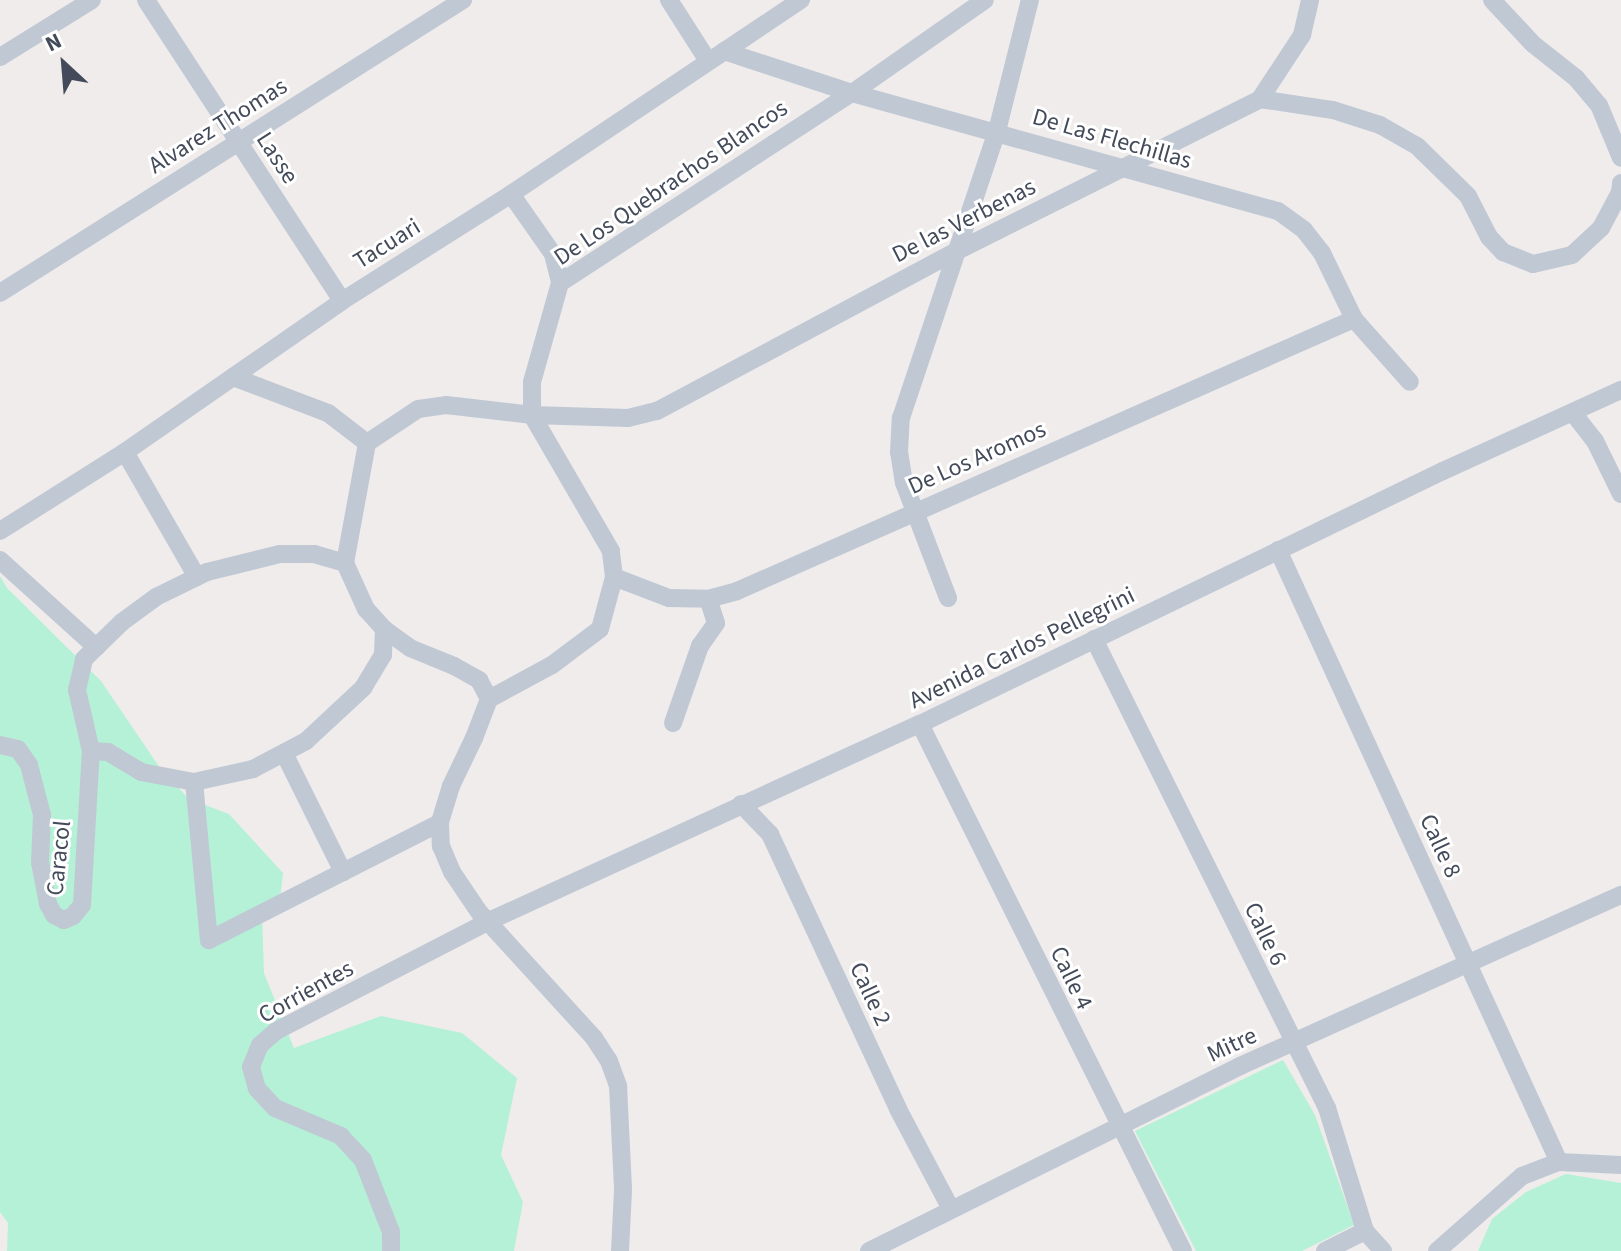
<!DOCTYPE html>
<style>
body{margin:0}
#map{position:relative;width:1621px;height:1251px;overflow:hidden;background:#efeceb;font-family:"Source Sans 3",sans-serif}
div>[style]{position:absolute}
.green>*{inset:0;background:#b5f1d6}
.minor>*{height:18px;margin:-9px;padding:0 9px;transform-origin:9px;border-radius:9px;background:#c0c8d4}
span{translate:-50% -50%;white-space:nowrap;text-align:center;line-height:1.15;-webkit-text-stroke:6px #fff;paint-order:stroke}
.street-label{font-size:24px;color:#434b5a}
.north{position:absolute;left:24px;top:24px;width:80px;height:80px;-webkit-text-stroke:6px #fff;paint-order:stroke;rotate:334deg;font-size:22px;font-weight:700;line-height:32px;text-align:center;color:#434b5a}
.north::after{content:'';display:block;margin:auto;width:28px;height:36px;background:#434b5a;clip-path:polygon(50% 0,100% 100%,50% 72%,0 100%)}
</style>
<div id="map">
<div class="green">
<i style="clip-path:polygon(0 576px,7px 588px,101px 681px,160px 768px,189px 799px,229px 814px,283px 873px,280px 899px,262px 914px,264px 973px,294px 1048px,381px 1016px,462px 1033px,517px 1078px,501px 1155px,523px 1202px,514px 1251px,7px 1251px,8px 1223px,0 1212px)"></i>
<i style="clip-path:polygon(1283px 1060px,1315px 1115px,1354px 1225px,1302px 1251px,1196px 1251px,1135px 1131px)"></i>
<i style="clip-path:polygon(1566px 1174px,1621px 1183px,1621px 1251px,1478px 1251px,1492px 1219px,1526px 1192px)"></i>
</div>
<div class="minor">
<i style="left:146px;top:0;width:359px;rotate:56.9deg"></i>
<i style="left:669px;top:0;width:72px;rotate:57.4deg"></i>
<i style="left:1492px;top:0;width:60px;rotate:47deg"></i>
<i style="left:1533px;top:44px;width:55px;rotate:38.3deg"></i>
<i style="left:1576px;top:78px;width:35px;rotate:50deg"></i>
<i style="left:1599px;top:105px;width:57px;rotate:67.5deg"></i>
<i style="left:724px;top:51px;width:135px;rotate:18.2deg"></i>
<i style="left:852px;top:93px;width:442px;rotate:15.5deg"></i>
<i style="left:1278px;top:211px;width:32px;rotate:36deg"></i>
<i style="left:1304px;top:230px;width:29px;rotate:52deg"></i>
<i style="left:1322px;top:253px;width:73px;rotate:64.1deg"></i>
<i style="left:1354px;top:319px;width:84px;rotate:48.4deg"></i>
<i style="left:0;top:57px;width:108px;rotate:-31.8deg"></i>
<i style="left:1260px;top:99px;width:77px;rotate:-56.7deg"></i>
<i style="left:1302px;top:35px;width:36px;rotate:-77deg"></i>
<i style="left:511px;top:194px;width:73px;rotate:55deg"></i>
<i style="left:553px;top:254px;width:30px;rotate:76deg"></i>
<i style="left:0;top:293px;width:548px;rotate:-32.33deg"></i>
<i style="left:233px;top:377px;width:102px;rotate:20.8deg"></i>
<i style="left:328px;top:413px;width:49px;rotate:37.6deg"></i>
<i style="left:1573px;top:413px;width:36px;rotate:52deg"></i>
<i style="left:1595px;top:441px;width:59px;rotate:63.9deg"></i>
<i style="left:125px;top:452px;width:144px;rotate:60.1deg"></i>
<i style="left:0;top:531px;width:148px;rotate:-32.3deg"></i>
<i style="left:125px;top:452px;width:264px;rotate:-34.8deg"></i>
<i style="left:342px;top:301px;width:200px;rotate:-32.3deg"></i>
<i style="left:511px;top:194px;width:349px;rotate:-33.8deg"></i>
<i style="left:1278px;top:550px;width:673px;rotate:65.34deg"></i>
<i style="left:0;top:560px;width:130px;rotate:42.2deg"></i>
<i style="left:345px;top:563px;width:122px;rotate:-79.6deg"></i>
<i style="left:367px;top:443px;width:61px;rotate:-33.7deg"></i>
<i style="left:418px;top:409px;width:28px;rotate:-8deg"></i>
<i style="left:446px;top:405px;width:87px;rotate:6.6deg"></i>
<i style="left:532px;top:415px;width:96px;rotate:1.8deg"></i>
<i style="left:628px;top:418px;width:30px;rotate:-14deg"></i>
<i style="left:657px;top:411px;width:342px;rotate:-28.1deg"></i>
<i style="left:959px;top:250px;width:337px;rotate:-26.6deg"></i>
<i style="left:1260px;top:99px;width:74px;rotate:8.6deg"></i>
<i style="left:1333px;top:110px;width:49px;rotate:17.7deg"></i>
<i style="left:1380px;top:125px;width:43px;rotate:29.6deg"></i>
<i style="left:1417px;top:146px;width:71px;rotate:44.4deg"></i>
<i style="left:1468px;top:196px;width:46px;rotate:62.9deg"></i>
<i style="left:1489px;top:237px;width:21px;rotate:47deg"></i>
<i style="left:1503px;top:252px;width:32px;rotate:22deg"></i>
<i style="left:1533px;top:264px;width:40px;rotate:-13deg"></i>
<i style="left:1572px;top:255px;width:40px;rotate:-43deg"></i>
<i style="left:1601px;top:228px;width:40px;rotate:-62deg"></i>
<i style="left:1620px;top:193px;width:10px;rotate:-84deg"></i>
<i style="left:614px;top:577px;width:59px;rotate:20.9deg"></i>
<i style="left:669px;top:598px;width:39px;rotate:1deg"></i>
<i style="left:708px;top:599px;width:30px;rotate:-15deg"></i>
<i style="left:737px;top:591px;width:674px;rotate:-23.79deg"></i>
<i style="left:948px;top:598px;width:123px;rotate:-110.9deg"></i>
<i style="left:904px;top:483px;width:31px;rotate:-99deg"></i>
<i style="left:899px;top:452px;width:34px;rotate:-87deg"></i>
<i style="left:901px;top:418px;width:303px;rotate:-71.5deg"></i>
<i style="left:997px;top:131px;width:135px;rotate:-75.9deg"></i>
<i style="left:1094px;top:639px;width:524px;rotate:63.58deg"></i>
<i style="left:1327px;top:1108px;width:129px;rotate:72.8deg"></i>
<i style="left:1365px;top:1231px;width:27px;rotate:48deg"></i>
<i style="left:489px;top:699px;width:72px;rotate:-28.4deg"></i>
<i style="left:552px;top:665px;width:60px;rotate:-36.9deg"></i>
<i style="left:600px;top:629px;width:54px;rotate:-74.9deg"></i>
<i style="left:614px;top:577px;width:26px;rotate:-97deg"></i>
<i style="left:611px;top:551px;width:157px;rotate:-120.2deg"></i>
<i style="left:532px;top:415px;width:33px;rotate:-90deg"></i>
<i style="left:532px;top:382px;width:103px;rotate:-74.2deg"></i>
<i style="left:560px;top:283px;width:348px;rotate:-33.1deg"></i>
<i style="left:852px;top:93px;width:162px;rotate:-35deg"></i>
<i style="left:489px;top:699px;width:42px;rotate:111deg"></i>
<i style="left:474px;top:738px;width:53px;rotate:115.6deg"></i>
<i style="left:451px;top:786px;width:39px;rotate:107deg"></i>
<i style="left:440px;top:823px;width:23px;rotate:88deg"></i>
<i style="left:441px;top:846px;width:28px;rotate:67deg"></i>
<i style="left:452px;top:872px;width:48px;rotate:56deg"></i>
<i style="left:479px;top:912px;width:171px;rotate:47.6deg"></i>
<i style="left:594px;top:1038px;width:27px;rotate:57deg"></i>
<i style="left:609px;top:1061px;width:27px;rotate:70deg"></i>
<i style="left:618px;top:1086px;width:104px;rotate:87.2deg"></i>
<i style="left:623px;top:1190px;width:61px;rotate:92.8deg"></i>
<i style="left:673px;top:723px;width:82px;rotate:-70.7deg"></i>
<i style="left:700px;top:646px;width:28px;rotate:-55deg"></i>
<i style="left:716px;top:623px;width:25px;rotate:-108deg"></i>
<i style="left:920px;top:724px;width:589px;rotate:63.48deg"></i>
<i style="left:0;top:745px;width:18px;rotate:13deg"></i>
<i style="left:18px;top:749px;width:19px;rotate:55deg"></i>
<i style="left:29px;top:765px;width:52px;rotate:75.4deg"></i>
<i style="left:42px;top:815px;width:47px;rotate:92.4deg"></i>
<i style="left:40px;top:862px;width:43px;rotate:79.2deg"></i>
<i style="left:48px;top:904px;width:13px;rotate:61deg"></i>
<i style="left:54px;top:915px;width:11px;rotate:27deg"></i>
<i style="left:64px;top:920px;width:10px;rotate:-24deg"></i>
<i style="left:73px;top:916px;width:14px;rotate:-51deg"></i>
<i style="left:82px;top:905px;width:154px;rotate:-86.7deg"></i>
<i style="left:91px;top:751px;width:63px;rotate:-102.9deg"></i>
<i style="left:77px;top:690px;width:32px;rotate:-77deg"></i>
<i style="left:84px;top:659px;width:53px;rotate:-44.2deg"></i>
<i style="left:122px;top:622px;width:42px;rotate:-36.3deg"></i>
<i style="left:156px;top:597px;width:57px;rotate:-26.1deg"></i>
<i style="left:207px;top:572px;width:75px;rotate:-13.9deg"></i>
<i style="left:280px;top:554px;width:34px"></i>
<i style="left:314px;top:554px;width:32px;rotate:16deg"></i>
<i style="left:345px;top:563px;width:51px;rotate:65.5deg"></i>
<i style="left:366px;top:609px;width:27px;rotate:48deg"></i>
<i style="left:384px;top:629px;width:32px;rotate:36deg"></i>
<i style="left:410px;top:648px;width:48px;rotate:22.2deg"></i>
<i style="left:454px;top:666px;width:29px;rotate:29deg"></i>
<i style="left:479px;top:680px;width:21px;rotate:62deg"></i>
<i style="left:91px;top:751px;width:17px;rotate:3deg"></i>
<i style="left:108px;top:752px;width:39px;rotate:31deg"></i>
<i style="left:141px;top:772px;width:54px;rotate:10.7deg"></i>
<i style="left:194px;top:782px;width:60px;rotate:-12.4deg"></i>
<i style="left:253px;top:769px;width:60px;rotate:-27.8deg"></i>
<i style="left:306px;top:741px;width:78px;rotate:-42.9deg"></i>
<i style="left:363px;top:688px;width:39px;rotate:-59deg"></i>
<i style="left:383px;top:655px;width:26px;rotate:-88deg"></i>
<i style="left:284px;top:753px;width:133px;rotate:63.6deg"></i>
<i style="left:194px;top:782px;width:159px;rotate:84.6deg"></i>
<i style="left:209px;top:940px;width:259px;rotate:-26.9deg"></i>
<i style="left:741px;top:804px;width:42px;rotate:46deg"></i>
<i style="left:770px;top:834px;width:303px;rotate:65deg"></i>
<i style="left:898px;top:1109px;width:113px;rotate:62.1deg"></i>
<i style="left:391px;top:1251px;width:19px;rotate:-90deg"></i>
<i style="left:391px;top:1232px;width:77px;rotate:-111.3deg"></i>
<i style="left:363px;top:1160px;width:33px;rotate:-133deg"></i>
<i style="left:341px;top:1136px;width:72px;rotate:-157deg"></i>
<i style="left:275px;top:1108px;width:26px;rotate:-133deg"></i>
<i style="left:257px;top:1089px;width:23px;rotate:-105deg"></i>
<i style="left:251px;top:1067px;width:24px;rotate:-68deg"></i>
<i style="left:260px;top:1045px;width:21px;rotate:-41deg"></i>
<i style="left:276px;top:1031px;width:240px;rotate:-27.3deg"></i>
<i style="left:489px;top:921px;width:474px;rotate:-24.6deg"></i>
<i style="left:920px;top:724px;width:581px;rotate:-25.82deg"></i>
<i style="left:1443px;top:471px;width:196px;rotate:-24.5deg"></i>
<i style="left:869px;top:1251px;width:415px;rotate:-26.5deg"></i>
<i style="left:1240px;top:1066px;width:418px;rotate:-24.2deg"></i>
<i style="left:1325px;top:1251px;width:45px;rotate:-26.6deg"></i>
<i style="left:1437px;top:1251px;width:113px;rotate:-41.4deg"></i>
<i style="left:1522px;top:1176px;width:40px;rotate:-21deg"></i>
<i style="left:1559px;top:1162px;width:62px;rotate:2.8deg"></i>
</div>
<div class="street-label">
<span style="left:218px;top:126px;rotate:-32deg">Alvarez Thomas</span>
<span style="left:1112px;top:139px;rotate:16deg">De Las Flechillas</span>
<span style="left:277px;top:158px;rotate:57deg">Lasse</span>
<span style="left:671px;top:183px;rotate:-34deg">De Los Quebrachos Blancos</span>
<span style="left:964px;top:221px;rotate:-27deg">De las Verbenas</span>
<span style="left:387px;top:244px;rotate:-32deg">Tacuari</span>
<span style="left:977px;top:458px;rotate:-24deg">De Los Aromos</span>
<span style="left:1022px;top:648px;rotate:-26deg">Avenida Carlos Pellegrini</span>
<span style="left:1440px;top:846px;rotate:65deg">Calle 8</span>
<span style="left:59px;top:858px;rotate:-84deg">Caracol</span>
<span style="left:1265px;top:934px;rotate:64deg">Calle 6</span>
<span style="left:1071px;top:978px;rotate:64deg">Calle 4</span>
<span style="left:306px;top:992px;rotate:-29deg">Corrientes</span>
<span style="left:870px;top:994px;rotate:65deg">Calle 2</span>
<span style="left:1232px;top:1045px;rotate:-25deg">Mitre</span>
</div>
<div class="north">N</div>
</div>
